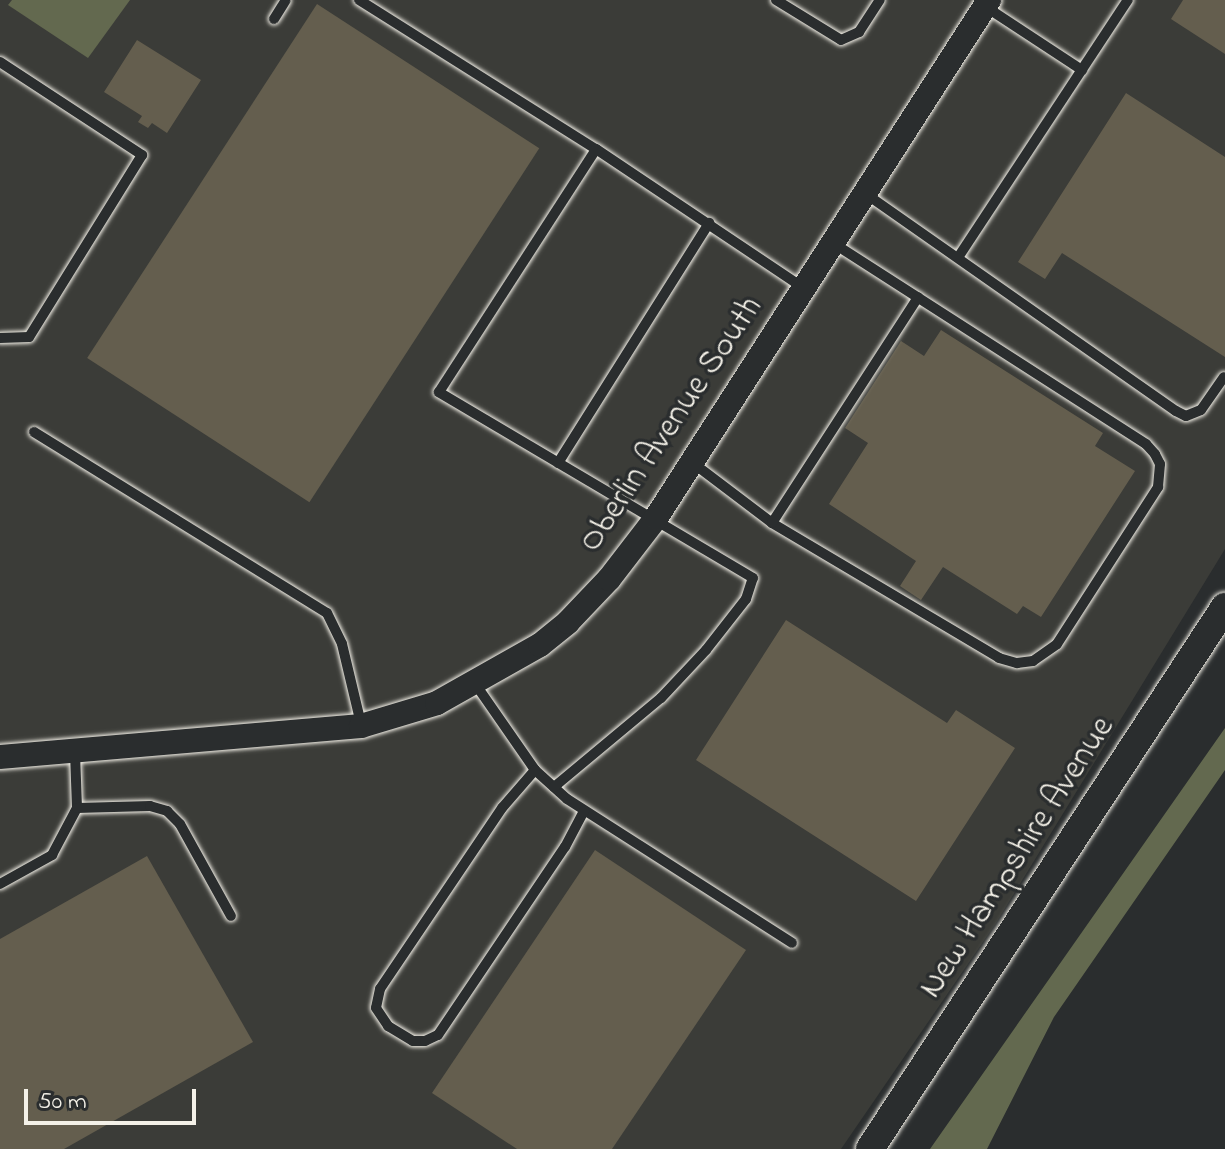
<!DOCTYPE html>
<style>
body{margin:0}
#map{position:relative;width:1225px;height:1149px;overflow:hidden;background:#2a2d2e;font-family:"Indie Flower",sans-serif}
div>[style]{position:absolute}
.built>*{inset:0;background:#3b3c38}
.green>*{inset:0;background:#63694f}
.building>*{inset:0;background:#645e4e;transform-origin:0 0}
.roads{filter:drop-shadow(0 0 2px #f4f1e8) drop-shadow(0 0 2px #f4f1e8)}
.service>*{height:10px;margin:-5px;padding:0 5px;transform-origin:5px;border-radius:5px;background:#2a2d2e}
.tertiary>*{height:24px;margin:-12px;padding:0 12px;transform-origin:12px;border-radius:12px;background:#2a2d2e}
.secondary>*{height:28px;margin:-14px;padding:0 14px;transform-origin:14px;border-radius:14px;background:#2a2d2e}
span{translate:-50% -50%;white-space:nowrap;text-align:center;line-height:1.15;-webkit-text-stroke:7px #2a2d2e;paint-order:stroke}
.street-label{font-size:34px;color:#f4f1e8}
.scale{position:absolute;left:24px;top:1089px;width:172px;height:36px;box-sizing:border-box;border:4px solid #f4f1e8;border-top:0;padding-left:10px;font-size:24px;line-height:28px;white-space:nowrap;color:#f4f1e8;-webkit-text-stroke:6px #2a2d2e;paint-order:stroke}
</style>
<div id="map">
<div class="built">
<i style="clip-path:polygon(0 0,1225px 0,1225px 549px,996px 923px,841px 1149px,0 1149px)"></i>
</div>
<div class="green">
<i style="clip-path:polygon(12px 0,130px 0,88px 58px,8px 5px)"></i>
<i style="clip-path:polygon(1225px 728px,1225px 770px,1054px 1017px,987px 1149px,930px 1149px)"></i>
</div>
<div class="building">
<i style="clip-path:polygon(1183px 0,1225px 0,1225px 54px,1171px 19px)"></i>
<i style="left:317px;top:4px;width:265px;height:422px;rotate:33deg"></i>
<i style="clip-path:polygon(137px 40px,201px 80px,167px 133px,152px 123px,148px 128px,138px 122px,142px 116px,104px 92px)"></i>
<i style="clip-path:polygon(1126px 93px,1225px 157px,1225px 357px,1062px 253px,1045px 279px,1018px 262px)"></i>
<i style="clip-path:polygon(941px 330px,1103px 433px,1095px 446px,1135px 471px,1041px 617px,1023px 606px,1017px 614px,943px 567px,921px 600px,900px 586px,916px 561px,829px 504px,868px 443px,845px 428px,901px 341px,924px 356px)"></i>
<i style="clip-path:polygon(786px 620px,947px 723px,956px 710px,1015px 748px,916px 901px,696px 760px)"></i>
<i style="clip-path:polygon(595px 850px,746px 950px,612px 1149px,517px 1149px,432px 1093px)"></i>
<i style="clip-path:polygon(147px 856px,253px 1042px,64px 1149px,0 1149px,0 939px)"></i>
</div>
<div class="roads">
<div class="service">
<i style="left:359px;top:0;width:280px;rotate:32.2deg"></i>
<i style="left:596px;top:149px;width:250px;rotate:33.8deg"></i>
<i style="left:776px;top:0;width:76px;rotate:31.6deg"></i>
<i style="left:841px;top:40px;width:20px;rotate:-24deg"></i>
<i style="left:859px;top:32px;width:38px;rotate:-57deg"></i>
<i style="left:986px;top:7px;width:115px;rotate:33.3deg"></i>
<i style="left:274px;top:19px;width:22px;rotate:-58deg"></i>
<i style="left:0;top:62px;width:170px;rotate:33.2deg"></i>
<i style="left:142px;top:155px;width:214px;rotate:121.8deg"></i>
<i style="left:29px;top:337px;width:29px;rotate:178deg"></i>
<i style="left:866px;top:194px;width:378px;rotate:35deg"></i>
<i style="left:1176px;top:411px;width:11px;rotate:27deg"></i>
<i style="left:1186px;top:416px;width:16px;rotate:-22deg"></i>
<i style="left:1201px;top:410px;width:40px;rotate:-55.1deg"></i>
<i style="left:959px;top:256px;width:307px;rotate:-56.6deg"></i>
<i style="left:34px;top:432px;width:344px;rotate:31.7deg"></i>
<i style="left:327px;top:613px;width:34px;rotate:64deg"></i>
<i style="left:342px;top:644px;width:82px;rotate:76.6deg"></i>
<i style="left:558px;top:463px;width:284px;rotate:-57.8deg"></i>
<i style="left:693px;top:463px;width:99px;rotate:37.2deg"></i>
<i style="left:772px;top:523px;width:264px;rotate:30.7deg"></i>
<i style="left:999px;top:658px;width:19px;rotate:16deg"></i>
<i style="left:1017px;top:663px;width:16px;rotate:-7deg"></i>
<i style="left:1033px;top:661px;width:29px;rotate:-35deg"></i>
<i style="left:1057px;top:644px;width:187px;rotate:-57.2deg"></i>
<i style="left:1158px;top:487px;width:23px;rotate:-85deg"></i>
<i style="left:1160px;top:464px;width:11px;rotate:-117deg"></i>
<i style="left:1155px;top:454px;width:13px;rotate:-132deg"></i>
<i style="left:1146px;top:444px;width:371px;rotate:-147.3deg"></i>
<i style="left:772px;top:523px;width:269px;rotate:-57.1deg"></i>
<i style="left:476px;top:685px;width:103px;rotate:55.2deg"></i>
<i style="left:535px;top:770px;width:43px;rotate:42.2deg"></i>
<i style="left:567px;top:799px;width:267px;rotate:32.6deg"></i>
<i style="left:75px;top:753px;width:55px;rotate:87.9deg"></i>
<i style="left:535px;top:770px;width:50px;rotate:131deg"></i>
<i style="left:502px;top:808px;width:218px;rotate:124deg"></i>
<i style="left:380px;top:989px;width:19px;rotate:102deg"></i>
<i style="left:376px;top:1008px;width:22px;rotate:56deg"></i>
<i style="left:388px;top:1026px;width:29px;rotate:31deg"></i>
<i style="left:413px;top:1041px;width:12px"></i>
<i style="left:425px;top:1041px;width:14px;rotate:-25deg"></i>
<i style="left:438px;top:1035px;width:227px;rotate:-56deg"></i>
<i style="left:565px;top:847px;width:41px;rotate:-62.2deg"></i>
<i style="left:554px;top:787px;width:139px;rotate:-39.8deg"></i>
<i style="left:661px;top:698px;width:66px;rotate:-46.8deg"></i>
<i style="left:706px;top:650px;width:65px;rotate:-51.9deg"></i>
<i style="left:746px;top:599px;width:22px;rotate:-72deg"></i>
<i style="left:753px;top:578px;width:365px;rotate:-149.4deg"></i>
<i style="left:439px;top:392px;width:289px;rotate:-57.1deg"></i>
<i style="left:0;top:884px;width:60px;rotate:-29.1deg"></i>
<i style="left:52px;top:855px;width:53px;rotate:-62deg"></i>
<i style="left:77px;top:808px;width:73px;rotate:-1.6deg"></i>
<i style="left:150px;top:806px;width:18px;rotate:16deg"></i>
<i style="left:167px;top:811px;width:18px;rotate:45deg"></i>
<i style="left:180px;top:824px;width:105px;rotate:61deg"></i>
</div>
<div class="tertiary">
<i style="left:0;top:757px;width:362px;rotate:-4.9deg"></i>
<i style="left:361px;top:726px;width:79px;rotate:-16.8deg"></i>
<i style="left:437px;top:703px;width:118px;rotate:-29.4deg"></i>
<i style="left:540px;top:645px;width:36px;rotate:-39deg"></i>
<i style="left:568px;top:622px;width:59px;rotate:-46.4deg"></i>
<i style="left:609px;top:579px;width:77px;rotate:-52.4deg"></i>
<i style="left:656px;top:518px;width:616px;rotate:-57.26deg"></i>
</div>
<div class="secondary">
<i style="left:870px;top:1149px;width:648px;rotate:-56.78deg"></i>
</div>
</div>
<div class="street-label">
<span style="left:672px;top:425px;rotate:-56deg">Oberlin Avenue South</span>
<span style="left:1018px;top:858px;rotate:-57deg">New Hampshire Avenue</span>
</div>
<div class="scale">50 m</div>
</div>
